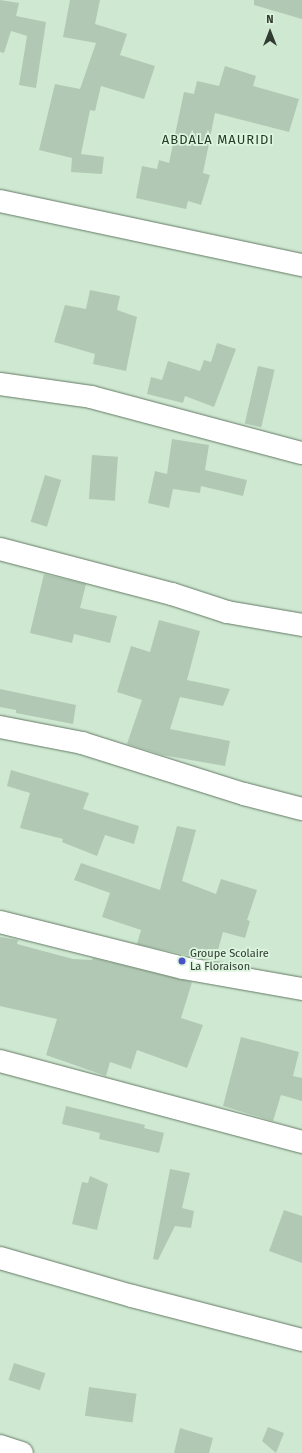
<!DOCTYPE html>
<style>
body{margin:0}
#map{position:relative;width:302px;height:1453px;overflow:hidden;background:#cfe8d1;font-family:"Fira Sans",sans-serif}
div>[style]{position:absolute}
.building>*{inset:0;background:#b1c9b4;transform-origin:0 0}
.roads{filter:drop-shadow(0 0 1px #647a66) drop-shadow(0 0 1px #647a66)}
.street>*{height:22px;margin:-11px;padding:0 11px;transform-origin:11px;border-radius:11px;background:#fff}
.dots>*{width:11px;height:11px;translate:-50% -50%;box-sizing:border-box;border:2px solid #dcf5de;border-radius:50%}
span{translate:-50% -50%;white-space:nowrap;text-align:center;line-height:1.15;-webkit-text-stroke:3.5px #dcf5de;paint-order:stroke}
.poi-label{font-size:11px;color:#313b32}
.left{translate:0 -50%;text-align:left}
.quarter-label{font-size:13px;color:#253928;letter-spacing:1px}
.north{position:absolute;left:250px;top:12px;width:40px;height:40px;-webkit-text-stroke:3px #dcf5de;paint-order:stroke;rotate:0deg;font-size:11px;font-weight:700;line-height:16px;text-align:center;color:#313b32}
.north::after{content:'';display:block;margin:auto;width:14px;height:18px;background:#313b32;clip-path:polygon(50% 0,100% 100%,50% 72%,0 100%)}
</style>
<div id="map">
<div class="building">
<i style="clip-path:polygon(0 0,19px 3px,16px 16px,46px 22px,36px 88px,19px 85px,27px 36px,11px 31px,4px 53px,0 52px)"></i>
<i style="clip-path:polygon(70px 0,100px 0,95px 24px,127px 34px,120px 55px,155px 66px,144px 99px,101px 86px,95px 111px,90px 110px,81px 154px,104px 157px,102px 174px,71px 172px,72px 158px,39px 150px,55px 84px,80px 89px,96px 43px,63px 37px)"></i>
<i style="clip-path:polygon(254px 0,302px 0,302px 19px,254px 5px)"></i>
<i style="clip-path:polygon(225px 66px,256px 76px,253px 86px,299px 99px,289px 132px,215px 113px,203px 173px,210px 175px,201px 205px,188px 201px,186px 209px,136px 198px,142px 166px,157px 169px,159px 160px,169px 163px,184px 92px,194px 94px,197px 81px,219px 86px)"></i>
<i style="clip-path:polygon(90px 290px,120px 296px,117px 310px,137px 317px,126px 371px,93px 364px,95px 354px,54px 342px,65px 305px,86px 309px)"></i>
<i style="clip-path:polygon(217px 343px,236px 349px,214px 407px,185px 396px,183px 403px,147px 394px,151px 377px,162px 380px,168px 361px,200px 371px,204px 360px,211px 362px)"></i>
<i style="left:258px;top:366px;width:17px;height:59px;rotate:13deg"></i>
<i style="clip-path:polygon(172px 439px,209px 445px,205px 470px,247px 480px,243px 496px,201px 486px,200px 493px,173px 489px,169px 508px,148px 503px,155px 471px,167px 474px)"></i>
<i style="left:92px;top:455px;width:26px;height:44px;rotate:4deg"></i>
<i style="left:45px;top:475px;width:17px;height:49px;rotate:17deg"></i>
<i style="clip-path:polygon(44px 574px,86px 584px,80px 608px,117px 616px,110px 643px,74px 634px,72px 643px,30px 633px)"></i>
<i style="clip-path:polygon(159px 620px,200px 631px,187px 680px,230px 689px,223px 706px,180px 697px,170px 729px,230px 741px,225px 766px,162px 755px,127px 744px,142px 700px,117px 692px,131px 646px,150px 652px)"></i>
<i style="clip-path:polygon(0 689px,76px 705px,73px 724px,16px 713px,16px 710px,0 707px)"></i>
<i style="clip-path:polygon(11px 770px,89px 793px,83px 809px,139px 826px,134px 844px,105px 835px,97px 856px,62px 842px,63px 839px,20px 828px,30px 793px,7px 786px)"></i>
<i style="clip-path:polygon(177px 826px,196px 830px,182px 881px,216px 894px,221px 879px,257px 890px,247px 920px,250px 921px,245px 938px,223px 932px,216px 957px,202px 953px,200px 958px,137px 944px,141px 930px,102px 917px,110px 893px,74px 880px,81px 863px,160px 890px)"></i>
<i style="clip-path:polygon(0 937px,18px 940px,17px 944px,73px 959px,92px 960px,93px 958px,192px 982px,181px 1018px,203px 1025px,187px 1068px,137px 1050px,131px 1069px,110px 1062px,106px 1076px,46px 1055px,57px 1019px,0 1006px)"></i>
<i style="clip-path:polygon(241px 1037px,299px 1052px,293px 1076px,302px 1078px,302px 1101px,281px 1095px,273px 1121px,223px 1106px)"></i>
<i style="clip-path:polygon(66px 1106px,145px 1125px,144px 1128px,164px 1133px,159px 1153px,99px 1139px,100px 1133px,62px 1124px)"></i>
<i style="clip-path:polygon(170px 1169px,190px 1173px,182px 1208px,194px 1211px,191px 1228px,175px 1226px,158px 1260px,153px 1259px)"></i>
<i style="clip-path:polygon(90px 1176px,108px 1184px,97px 1230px,72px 1224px,82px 1182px,88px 1183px)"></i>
<i style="clip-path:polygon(284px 1210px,302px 1216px,302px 1263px,269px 1251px)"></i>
<i style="left:14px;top:1363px;width:33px;height:18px;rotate:18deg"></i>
<i style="left:89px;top:1387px;width:48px;height:29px;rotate:8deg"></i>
<i style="clip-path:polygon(268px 1427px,284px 1433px,276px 1453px,262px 1441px)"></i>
<i style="clip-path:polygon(180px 1428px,213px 1438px,209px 1453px,174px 1453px)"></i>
</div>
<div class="roads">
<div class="street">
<i style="left:0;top:201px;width:309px;rotate:12deg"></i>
<i style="left:0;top:384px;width:92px;rotate:8.1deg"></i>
<i style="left:91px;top:397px;width:218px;rotate:14.9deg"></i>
<i style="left:0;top:549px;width:178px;rotate:14.7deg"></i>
<i style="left:172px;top:594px;width:58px;rotate:18.1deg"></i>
<i style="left:227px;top:612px;width:76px;rotate:9.8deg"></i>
<i style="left:0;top:727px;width:84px;rotate:11deg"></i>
<i style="left:82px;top:743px;width:170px;rotate:17.5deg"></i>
<i style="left:244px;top:794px;width:60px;rotate:14.5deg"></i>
<i style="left:0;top:922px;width:189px;rotate:14.1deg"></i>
<i style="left:183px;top:968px;width:121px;rotate:10deg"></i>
<i style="left:0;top:1061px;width:313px;rotate:15deg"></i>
<i style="left:0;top:1258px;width:137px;rotate:16.1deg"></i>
<i style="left:132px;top:1296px;width:176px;rotate:14.5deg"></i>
<i style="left:0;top:1446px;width:23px;rotate:18deg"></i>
</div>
</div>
<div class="dots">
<i style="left:182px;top:961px;background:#4a51c7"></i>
</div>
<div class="poi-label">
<span class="left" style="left:190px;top:961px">Groupe Scolaire<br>La Floraison</span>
</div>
<div class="quarter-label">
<span style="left:218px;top:140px">ABDALA MAURIDI</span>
</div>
<div class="north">N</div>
</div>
